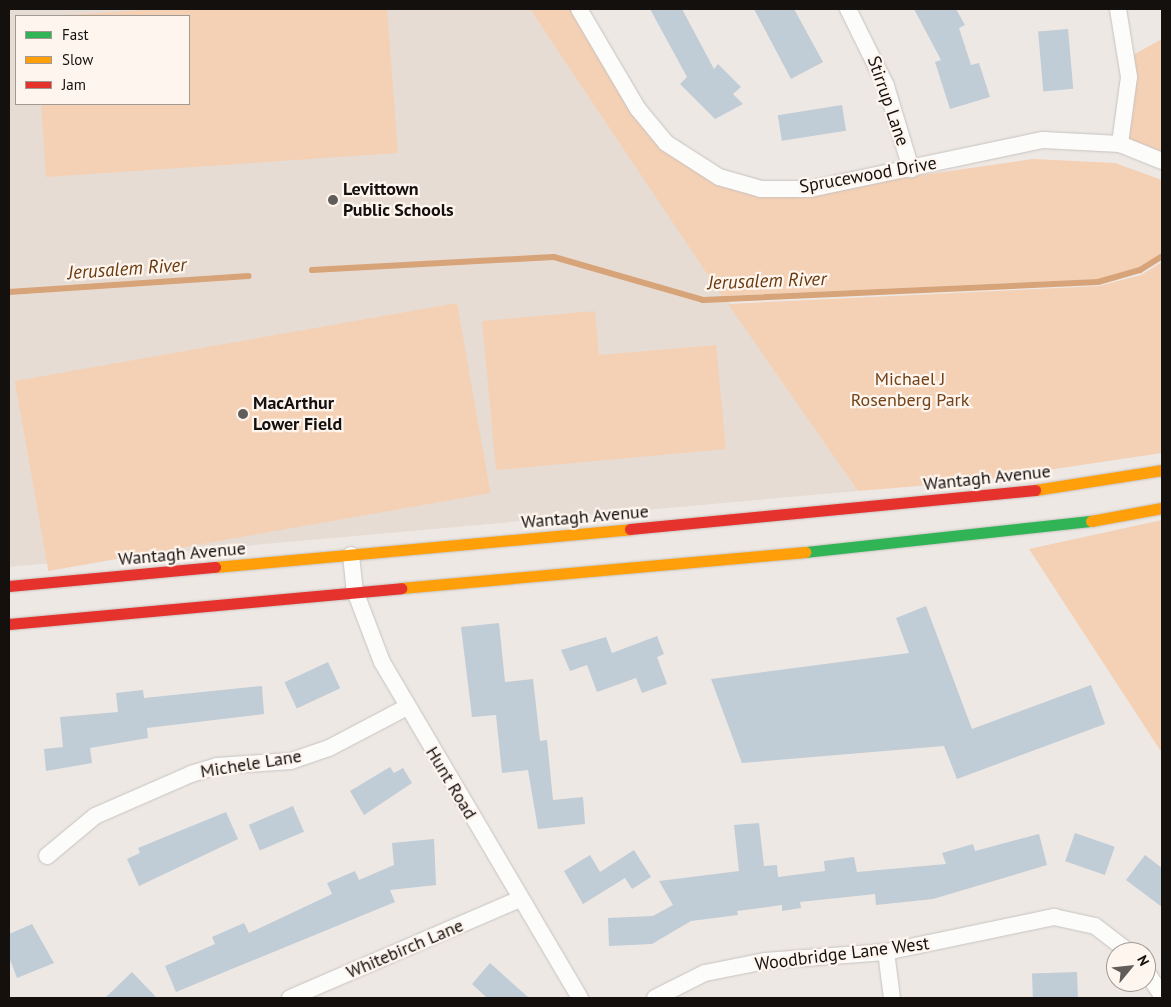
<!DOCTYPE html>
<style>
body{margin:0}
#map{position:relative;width:1171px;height:1007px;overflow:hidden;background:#eee8e4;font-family:"PT Sans",sans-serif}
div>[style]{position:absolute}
.built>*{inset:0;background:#e7dcd3}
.green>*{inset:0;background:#f4d0b5;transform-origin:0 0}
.stream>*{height:6px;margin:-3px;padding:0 3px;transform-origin:3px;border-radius:3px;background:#d7a379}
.building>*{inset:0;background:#c0ccd6;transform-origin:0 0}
.roads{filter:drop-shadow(0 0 1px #c7c3c0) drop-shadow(0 0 1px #c7c3c0)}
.street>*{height:16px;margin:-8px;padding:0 8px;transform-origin:8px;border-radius:8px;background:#fcfcfb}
.fast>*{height:11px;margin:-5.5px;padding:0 5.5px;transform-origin:5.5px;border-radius:5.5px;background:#30b455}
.slow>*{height:11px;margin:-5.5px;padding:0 5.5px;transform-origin:5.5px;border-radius:5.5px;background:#ff9f0a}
.jam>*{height:11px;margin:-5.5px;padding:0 5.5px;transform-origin:5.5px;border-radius:5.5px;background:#e5322d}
.dots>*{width:14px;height:14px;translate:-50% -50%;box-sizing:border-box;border:2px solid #fef5ee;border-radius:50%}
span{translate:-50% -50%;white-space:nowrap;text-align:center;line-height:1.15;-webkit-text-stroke:4.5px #fef5ee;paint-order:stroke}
.street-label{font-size:18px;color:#14100e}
.poi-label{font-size:18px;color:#14100e;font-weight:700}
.left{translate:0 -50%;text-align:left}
.park-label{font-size:18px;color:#734218}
.water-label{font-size:19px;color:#6a3a0e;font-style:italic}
.frame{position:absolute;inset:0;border:10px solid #14100e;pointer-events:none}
.legend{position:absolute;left:15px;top:15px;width:175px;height:90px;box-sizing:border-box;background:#fef5ee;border:1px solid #a09994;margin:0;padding:6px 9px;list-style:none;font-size:15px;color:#14100e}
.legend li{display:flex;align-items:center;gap:10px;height:25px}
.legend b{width:25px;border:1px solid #a09994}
.north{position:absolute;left:1106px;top:942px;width:50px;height:50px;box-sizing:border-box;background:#fef5ee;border:1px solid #a09994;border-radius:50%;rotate:62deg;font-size:14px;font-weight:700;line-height:20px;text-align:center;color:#14100e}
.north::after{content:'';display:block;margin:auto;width:18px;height:22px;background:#605c59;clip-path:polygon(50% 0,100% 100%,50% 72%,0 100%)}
</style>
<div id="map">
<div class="built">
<i style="clip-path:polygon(evenodd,9px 9px,530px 9px,858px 491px,9px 567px,9px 9px,16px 16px,189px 16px,189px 104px,16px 104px,16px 16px)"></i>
</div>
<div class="green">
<i style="clip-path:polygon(158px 9px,387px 9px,398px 153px,46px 177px,41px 104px,189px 104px,189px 16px,52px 16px)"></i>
<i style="clip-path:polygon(530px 9px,576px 9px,638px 113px,689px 165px,810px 191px,1033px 159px,1115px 163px,1162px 180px,1162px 253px,1138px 268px,1099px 279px,722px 296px)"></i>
<i style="clip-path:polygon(1162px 39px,1162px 157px,1125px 141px,1133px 55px)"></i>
<i style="clip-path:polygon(1162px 262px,1162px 453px,967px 482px,858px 491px,728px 304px,1099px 286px,1141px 275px)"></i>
<i style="left:457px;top:303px;width:193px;height:449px;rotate:80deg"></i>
<i style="clip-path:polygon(595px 311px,599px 355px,716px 345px,726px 449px,496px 470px,482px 321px)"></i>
<i style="clip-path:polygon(1162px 520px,1162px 753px,1029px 549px)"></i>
</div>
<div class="stream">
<i style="left:312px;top:270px;width:242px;rotate:-3.1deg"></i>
<i style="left:554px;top:257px;width:155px;rotate:16.1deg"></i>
<i style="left:703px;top:300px;width:395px;rotate:-2.6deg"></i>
<i style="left:1098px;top:282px;width:44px;rotate:-15.9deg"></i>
<i style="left:1140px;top:270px;width:26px;rotate:-32deg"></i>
<i style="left:9px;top:292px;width:240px;rotate:-3.8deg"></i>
</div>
<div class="building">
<i style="clip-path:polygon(650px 9px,682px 9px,714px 69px,718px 64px,741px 87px,733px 94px,743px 104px,715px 119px,680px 84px,687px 77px)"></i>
<i style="clip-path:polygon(754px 9px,794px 9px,823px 62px,791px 79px)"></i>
<i style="clip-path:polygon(914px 9px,956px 9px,965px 25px,959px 28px,971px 65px,979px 63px,990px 97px,950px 109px,935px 62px,941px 60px)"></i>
<i style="left:1068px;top:29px;width:60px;height:30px;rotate:85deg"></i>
<i style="left:842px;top:105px;width:26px;height:65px;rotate:81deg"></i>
<i style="clip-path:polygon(926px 606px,972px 729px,1091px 685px,1105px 724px,957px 779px,944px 746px,742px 763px,711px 679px,909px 653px,896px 618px)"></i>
<i style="clip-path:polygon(499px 623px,505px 682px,533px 679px,540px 741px,547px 740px,553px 800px,583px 797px,585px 824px,538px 829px,528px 770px,502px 773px,496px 715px,472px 717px,461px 627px)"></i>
<i style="clip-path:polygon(657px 636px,664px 654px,657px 657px,667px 684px,642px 693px,636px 678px,597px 692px,587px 665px,570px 671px,561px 650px,606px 637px,612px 653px)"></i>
<i style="left:328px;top:662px;width:29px;height:48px;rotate:65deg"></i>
<i style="clip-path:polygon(262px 686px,264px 714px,147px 728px,148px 738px,90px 748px,92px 763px,46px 771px,44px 749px,63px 747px,60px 717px,118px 712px,116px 693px,143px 690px,144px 698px)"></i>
<i style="clip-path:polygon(390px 767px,394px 773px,403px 768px,412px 783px,364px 815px,350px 791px)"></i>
<i style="left:293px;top:806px;width:28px;height:48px;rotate:67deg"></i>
<i style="clip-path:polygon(226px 812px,238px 839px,139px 886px,127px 859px,140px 853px,138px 848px)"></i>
<i style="clip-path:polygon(759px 823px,764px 866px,777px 865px,778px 877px,825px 871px,824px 861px,854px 857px,857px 872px,946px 864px,942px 853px,973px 844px,975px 851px,1039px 834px,1047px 865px,933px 899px,876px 905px,875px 894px,800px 902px,801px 908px,782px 911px,782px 905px,737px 911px,738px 915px,691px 921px,652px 944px,609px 946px,608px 918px,653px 916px,673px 905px,659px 881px,739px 871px,734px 825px)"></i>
<i style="left:1075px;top:833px;width:42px;height:30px;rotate:19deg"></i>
<i style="clip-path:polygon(434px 839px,436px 885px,390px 890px,395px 902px,176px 992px,165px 966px,215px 944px,212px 937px,244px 923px,249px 933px,332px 894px,327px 883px,355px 871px,359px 880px,394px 865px,392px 843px)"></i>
<i style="clip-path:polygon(634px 850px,651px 877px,632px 889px,625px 878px,583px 904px,564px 871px,590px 855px,600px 872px)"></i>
<i style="clip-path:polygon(1145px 855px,1162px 868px,1162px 907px,1126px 880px)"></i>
<i style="clip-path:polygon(32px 924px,54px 963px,17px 978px,9px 957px,9px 934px)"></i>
<i style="clip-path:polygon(490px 963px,529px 998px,487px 998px,472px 984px)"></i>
<i style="clip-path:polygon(132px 972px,157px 998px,105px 998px)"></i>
<i style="left:1077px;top:972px;width:26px;height:45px;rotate:88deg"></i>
</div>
<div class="roads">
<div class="street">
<i style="left:579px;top:9px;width:116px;rotate:59.5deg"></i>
<i style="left:638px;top:109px;width:44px;rotate:50.5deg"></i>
<i style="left:666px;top:143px;width:63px;rotate:32.7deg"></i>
<i style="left:719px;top:177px;width:44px;rotate:15.9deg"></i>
<i style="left:761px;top:189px;width:49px"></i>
<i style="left:810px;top:189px;width:238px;rotate:-11.9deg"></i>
<i style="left:1043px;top:140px;width:77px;rotate:3deg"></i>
<i style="left:848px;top:9px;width:86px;rotate:63.7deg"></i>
<i style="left:886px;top:86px;width:87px;rotate:73.2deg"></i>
<i style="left:1118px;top:9px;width:69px;rotate:80.8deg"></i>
<i style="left:1129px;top:77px;width:68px;rotate:97.7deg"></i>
<i style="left:1120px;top:144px;width:45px;rotate:22deg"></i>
<i style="left:351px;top:555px;width:36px;rotate:84deg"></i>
<i style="left:355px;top:591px;width:76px;rotate:69.2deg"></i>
<i style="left:382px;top:662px;width:390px;rotate:59.5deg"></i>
<i style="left:47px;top:856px;width:62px;rotate:-39.8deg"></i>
<i style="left:95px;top:816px;width:105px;rotate:-23.6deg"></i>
<i style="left:191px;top:774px;width:27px;rotate:-17deg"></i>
<i style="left:217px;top:766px;width:74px;rotate:-3.9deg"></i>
<i style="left:291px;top:761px;width:40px;rotate:-18.9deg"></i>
<i style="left:329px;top:748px;width:88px;rotate:-27.7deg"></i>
<i style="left:886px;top:952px;width:46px;rotate:82.6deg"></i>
<i style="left:1146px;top:971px;width:30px;rotate:57deg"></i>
<i style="left:290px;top:998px;width:250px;rotate:-23.3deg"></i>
<i style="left:655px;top:998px;width:56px;rotate:-26.6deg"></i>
<i style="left:705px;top:973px;width:61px;rotate:-11.3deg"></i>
<i style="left:765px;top:961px;width:121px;rotate:-4.3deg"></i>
<i style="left:886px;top:952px;width:172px;rotate:-11.8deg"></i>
<i style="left:1054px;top:917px;width:42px;rotate:12.4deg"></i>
<i style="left:1095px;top:926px;width:43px;rotate:37.4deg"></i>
</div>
<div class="fast">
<i style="left:805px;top:552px;width:288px;rotate:-6.2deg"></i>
</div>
<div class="slow">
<i style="left:1035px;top:490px;width:129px;rotate:-8.9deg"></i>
<i style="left:1091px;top:521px;width:72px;rotate:-10.4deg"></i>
<i style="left:215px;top:567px;width:417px;rotate:-5.2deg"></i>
<i style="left:401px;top:588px;width:406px;rotate:-5.1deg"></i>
</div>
<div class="jam">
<i style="left:630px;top:529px;width:407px;rotate:-5.5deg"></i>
<i style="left:9px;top:586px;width:207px;rotate:-5.3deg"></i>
<i style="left:9px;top:624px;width:394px;rotate:-5.2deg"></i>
</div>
</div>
<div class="dots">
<i style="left:333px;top:200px;background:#605c59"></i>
<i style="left:243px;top:414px;background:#605c59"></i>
</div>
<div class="street-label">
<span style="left:888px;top:101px;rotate:71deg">Stirrup Lane</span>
<span style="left:868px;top:175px;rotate:-10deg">Sprucewood Drive</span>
<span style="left:987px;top:478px;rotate:-6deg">Wantagh Avenue</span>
<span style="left:585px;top:517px;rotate:-5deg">Wantagh Avenue</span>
<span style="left:182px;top:554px;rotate:-5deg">Wantagh Avenue</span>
<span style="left:251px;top:764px;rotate:-9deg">Michele Lane</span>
<span style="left:451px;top:783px;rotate:59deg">Hunt Road</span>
<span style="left:405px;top:949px;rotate:-23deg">Whitebirch Lane</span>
<span style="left:842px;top:954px;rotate:-7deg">Woodbridge Lane West</span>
</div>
<div class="poi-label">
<span class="left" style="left:343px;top:200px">Levittown<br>Public Schools</span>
<span class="left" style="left:253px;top:414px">MacArthur<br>Lower Field</span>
</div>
<div class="park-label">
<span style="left:910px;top:390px">Michael J<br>Rosenberg Park</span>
</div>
<div class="water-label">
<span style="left:127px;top:269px;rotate:-4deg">Jerusalem River</span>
<span style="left:767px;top:281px;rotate:-2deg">Jerusalem River</span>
</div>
<div class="frame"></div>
<ul class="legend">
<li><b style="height:6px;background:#30b455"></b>Fast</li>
<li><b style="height:6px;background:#ff9f0a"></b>Slow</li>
<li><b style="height:6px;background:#e5322d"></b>Jam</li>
</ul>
<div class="north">N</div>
</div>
